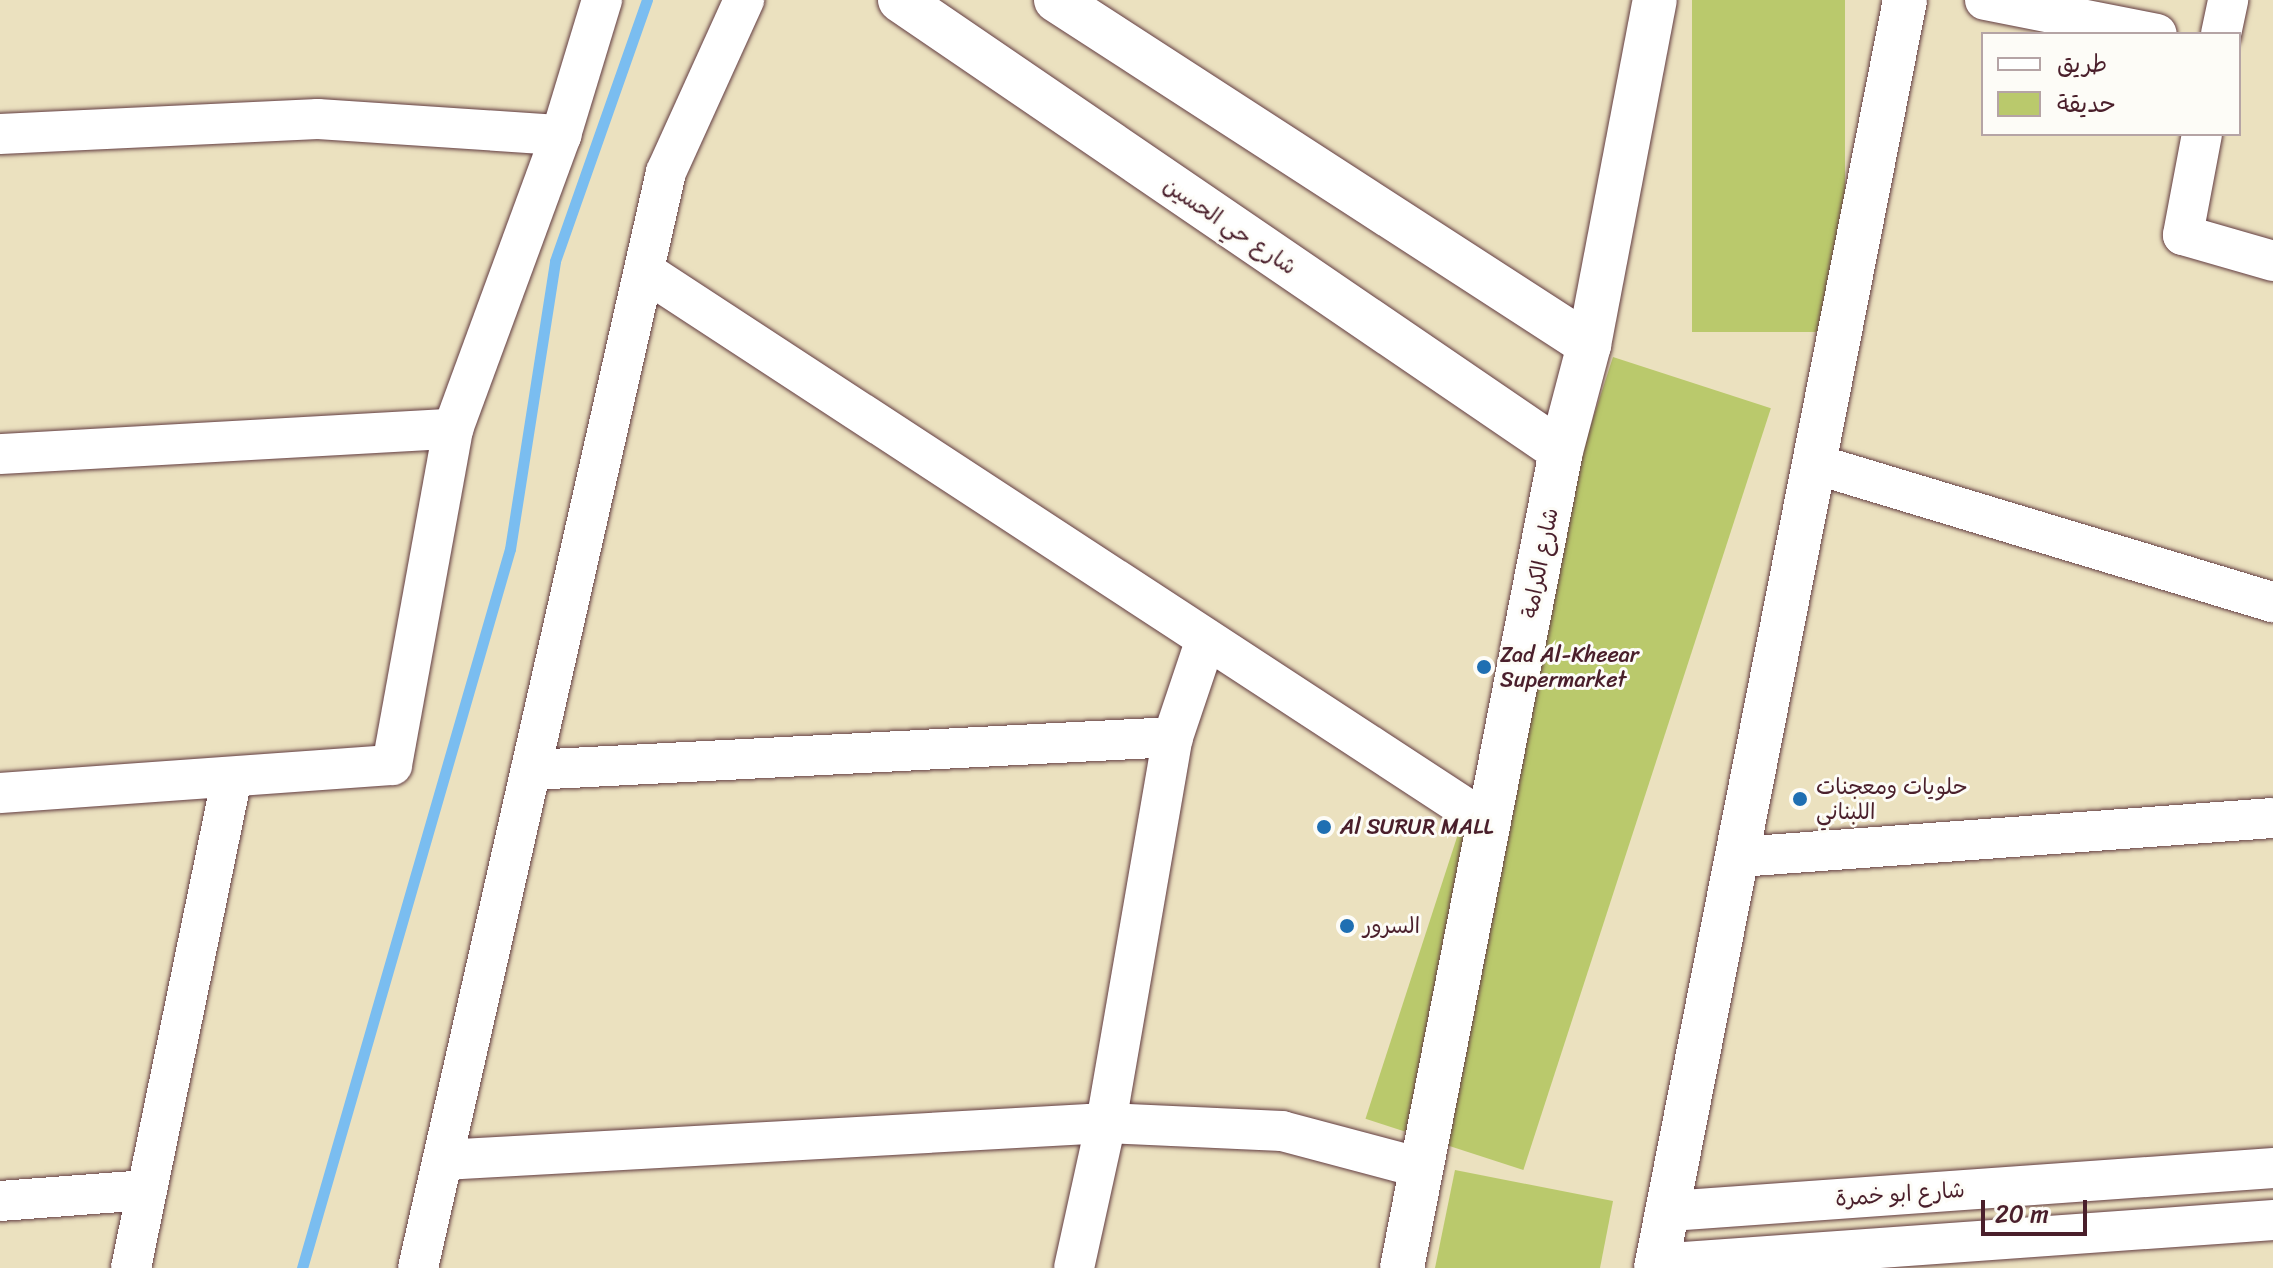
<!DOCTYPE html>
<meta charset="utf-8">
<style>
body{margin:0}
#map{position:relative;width:2273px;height:1268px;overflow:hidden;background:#ebe1bf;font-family:Sriracha,"Playpen Sans Arabic",sans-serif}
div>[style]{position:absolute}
.green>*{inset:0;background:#bac96c;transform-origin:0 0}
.stream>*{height:11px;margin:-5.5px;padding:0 5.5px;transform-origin:5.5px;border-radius:5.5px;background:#7abdf0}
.roads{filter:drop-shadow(0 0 2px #623c41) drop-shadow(0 0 2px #623c41)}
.minor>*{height:40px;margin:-20px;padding:0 20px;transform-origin:20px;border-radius:20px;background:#fff}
.tertiary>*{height:44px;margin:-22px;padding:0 22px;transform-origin:22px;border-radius:22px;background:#fff}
.dots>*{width:22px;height:22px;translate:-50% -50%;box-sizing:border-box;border:4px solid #fdfcf7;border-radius:50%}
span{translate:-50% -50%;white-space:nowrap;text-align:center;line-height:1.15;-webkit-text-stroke:6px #fdfcf7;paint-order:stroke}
.street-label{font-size:22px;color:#4a1f2b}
.poi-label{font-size:22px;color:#4a1f2b}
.left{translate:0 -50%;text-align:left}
.legend{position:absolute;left:1981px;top:32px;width:260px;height:104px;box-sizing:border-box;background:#fdfcf7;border:2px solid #b5a4a5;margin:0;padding:10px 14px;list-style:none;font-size:24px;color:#4a1f2b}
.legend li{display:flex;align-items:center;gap:16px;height:40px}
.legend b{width:40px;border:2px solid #b5a4a5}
.scale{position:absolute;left:1981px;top:1200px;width:106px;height:36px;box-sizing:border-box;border:4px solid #4a1f2b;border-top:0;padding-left:10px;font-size:24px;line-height:28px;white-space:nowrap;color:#4a1f2b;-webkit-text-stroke:6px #fdfcf7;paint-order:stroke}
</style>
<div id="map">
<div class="green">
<i style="left:1692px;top:0;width:153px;height:332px"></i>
<i style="left:1613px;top:357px;width:166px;height:801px;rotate:18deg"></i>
<i style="clip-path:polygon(1455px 1170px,1613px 1201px,1600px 1268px,1435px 1268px)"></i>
</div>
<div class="stream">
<i style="left:302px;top:1268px;width:748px;rotate:-73.87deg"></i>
<i style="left:510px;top:549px;width:291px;rotate:-81.1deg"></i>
<i style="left:555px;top:261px;width:277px;rotate:-70.6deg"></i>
</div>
<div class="roads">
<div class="minor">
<i style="left:1985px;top:0;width:175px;rotate:11.2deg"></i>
<i style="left:2221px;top:34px;width:35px;rotate:-78deg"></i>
<i style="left:0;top:134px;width:318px;rotate:-2.7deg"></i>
<i style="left:318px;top:119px;width:244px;rotate:3.8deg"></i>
<i style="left:2202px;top:134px;width:103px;rotate:100.7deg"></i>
<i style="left:2183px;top:235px;width:94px;rotate:16.1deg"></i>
<i style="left:644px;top:271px;width:1011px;rotate:33.17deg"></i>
<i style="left:0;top:454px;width:454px;rotate:-3.2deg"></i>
<i style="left:1815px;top:464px;width:478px;rotate:16.8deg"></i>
<i style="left:531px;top:770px;width:643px;rotate:-2.94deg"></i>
<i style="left:0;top:793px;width:393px;rotate:-4.1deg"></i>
<i style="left:392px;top:765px;width:341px;rotate:-79.7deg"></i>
<i style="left:453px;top:429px;width:313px;rotate:-69.8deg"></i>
<i style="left:561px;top:135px;width:141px;rotate:-73.1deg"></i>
<i style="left:1739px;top:857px;width:535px;rotate:-4.18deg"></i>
<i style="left:443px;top:1160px;width:664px;rotate:-3.19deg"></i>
<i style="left:1106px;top:1123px;width:176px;rotate:2.6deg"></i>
<i style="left:1282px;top:1131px;width:144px;rotate:14.9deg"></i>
<i style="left:0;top:1201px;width:147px;rotate:-4.3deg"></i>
<i style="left:1670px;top:1211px;width:605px;rotate:-4.08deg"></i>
<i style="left:1656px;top:1264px;width:619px;rotate:-4.08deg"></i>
<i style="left:131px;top:1268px;width:501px;rotate:-78.38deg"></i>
<i style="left:418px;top:1268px;width:1124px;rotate:-77.25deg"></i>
<i style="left:666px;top:172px;width:189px;rotate:-65.6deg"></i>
<i style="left:1074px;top:1268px;width:148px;rotate:-77.6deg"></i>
<i style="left:1106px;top:1123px;width:392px;rotate:-80.2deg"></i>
<i style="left:1173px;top:737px;width:103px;rotate:-71.4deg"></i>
</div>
<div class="tertiary">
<i style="left:900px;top:0;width:800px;rotate:34.31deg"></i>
<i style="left:1056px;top:0;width:635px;rotate:32.91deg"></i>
<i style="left:1402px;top:1268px;width:832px;rotate:-78.99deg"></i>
<i style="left:1561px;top:451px;width:110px;rotate:-75.2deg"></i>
<i style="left:1589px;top:345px;width:351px;rotate:-79.2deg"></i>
<i style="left:1656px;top:1268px;width:1292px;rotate:-78.89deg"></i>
</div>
</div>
<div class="dots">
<i style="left:1484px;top:667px;background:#1f6fb2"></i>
<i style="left:1800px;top:799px;background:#1f6fb2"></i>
<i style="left:1324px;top:827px;background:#1f6fb2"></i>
<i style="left:1347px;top:926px;background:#1f6fb2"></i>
</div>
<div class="street-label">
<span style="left:1230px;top:226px;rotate:34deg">شارع حي الحسين</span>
<span style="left:1540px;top:563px;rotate:-79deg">شارع الكرامة</span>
<span style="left:1900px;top:1194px;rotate:-4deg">شارع ابو خمرة</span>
</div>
<div class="poi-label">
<span class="left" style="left:1500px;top:667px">Zad Al-Kheear<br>Supermarket</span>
<span class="left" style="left:1816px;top:799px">حلويات ومعجنات<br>اللبناني</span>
<span class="left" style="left:1340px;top:827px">Al SURUR MALL</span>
<span class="left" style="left:1363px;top:926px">السرور</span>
</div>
<ul class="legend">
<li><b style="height:10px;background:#fff"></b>طريق</li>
<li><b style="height:22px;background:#bac96c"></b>حديقة</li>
</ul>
<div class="scale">20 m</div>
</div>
